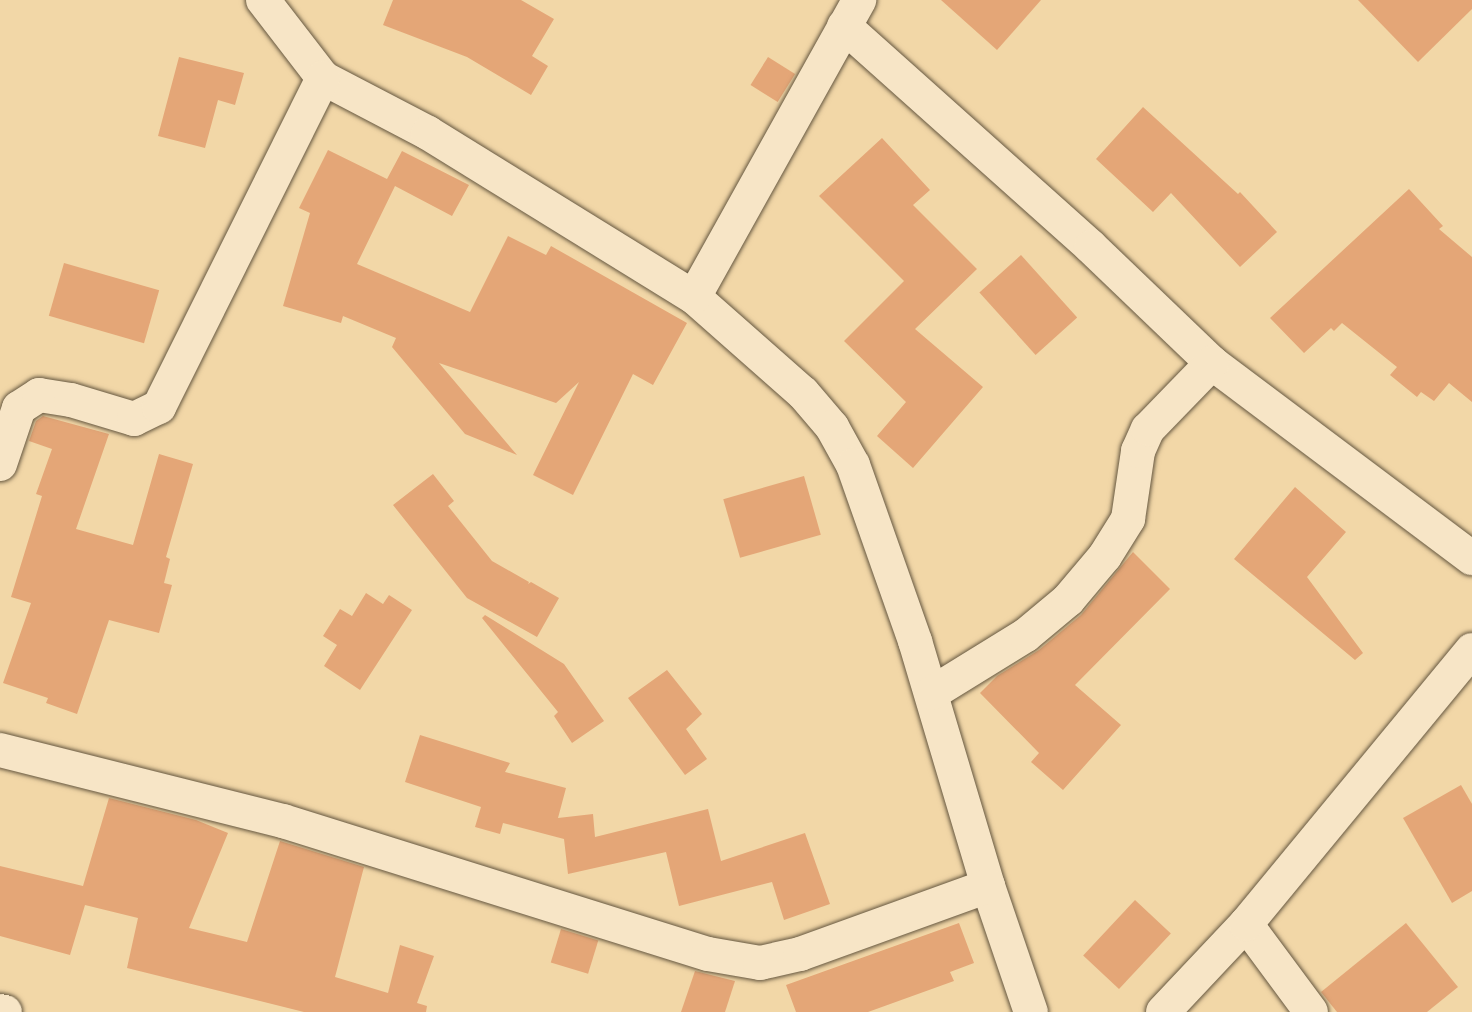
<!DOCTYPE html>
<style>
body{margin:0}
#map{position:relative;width:1472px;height:1012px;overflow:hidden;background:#f2d7a7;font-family:"Sorts Mill Goudy",serif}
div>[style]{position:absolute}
.building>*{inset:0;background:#e4a677;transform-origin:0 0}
.roads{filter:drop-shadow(0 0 2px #655740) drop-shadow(0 0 2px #655740)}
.minor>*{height:34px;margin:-17px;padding:0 17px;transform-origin:17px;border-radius:17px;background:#f7e5c6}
span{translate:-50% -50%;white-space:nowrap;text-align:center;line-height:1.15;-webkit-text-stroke:7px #f7e5c6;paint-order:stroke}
</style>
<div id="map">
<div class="building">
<i style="clip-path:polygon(393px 0,521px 0,554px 19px,532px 56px,548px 66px,531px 95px,467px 57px,383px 25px)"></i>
<i style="clip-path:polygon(941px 0,1041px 0,997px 50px)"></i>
<i style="clip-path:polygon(1358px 0,1472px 0,1472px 9px,1418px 62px)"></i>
<i style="clip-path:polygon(179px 57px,244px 73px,235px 105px,218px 100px,205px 148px,158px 136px)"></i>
<i style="left:768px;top:57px;width:32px;height:33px;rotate:32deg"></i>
<i style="clip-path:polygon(1143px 107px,1238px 194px,1240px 192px,1277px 232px,1240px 267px,1171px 193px,1153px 212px,1096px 159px)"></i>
<i style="clip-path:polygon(882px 138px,930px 190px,913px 205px,977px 269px,915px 329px,983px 387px,913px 468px,877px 436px,906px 402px,844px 341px,904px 281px,819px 196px)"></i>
<i style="clip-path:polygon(328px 150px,387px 179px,402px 151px,469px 185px,452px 216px,395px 186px,357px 264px,470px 312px,508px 236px,546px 255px,551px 246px,687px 323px,653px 385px,633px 374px,573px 495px,533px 475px,579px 382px,556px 403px,439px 363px,517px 455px,465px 434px,392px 347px,396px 338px,343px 316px,341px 323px,283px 306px,310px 213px,299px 208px)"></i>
<i style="clip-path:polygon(1409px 189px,1443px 226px,1439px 229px,1472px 257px,1472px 402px,1449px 383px,1434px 401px,1421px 392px,1417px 397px,1390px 375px,1397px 367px,1342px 323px,1334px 331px,1331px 328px,1304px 353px,1270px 318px)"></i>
<i style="left:1021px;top:255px;width:84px;height:56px;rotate:48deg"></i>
<i style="left:64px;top:263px;width:99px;height:55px;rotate:16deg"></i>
<i style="clip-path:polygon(43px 416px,109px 434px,76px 529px,133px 545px,159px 454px,193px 464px,166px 557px,170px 559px,164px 583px,172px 585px,159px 633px,109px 620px,77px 714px,46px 703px,48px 698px,3px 683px,31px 603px,11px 597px,42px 496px,36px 494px,52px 449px,29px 441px,36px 421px)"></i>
<i style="clip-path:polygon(433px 474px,454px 501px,448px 506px,492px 561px,529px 582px,528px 584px,531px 582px,559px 598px,537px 637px,467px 598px,393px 505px)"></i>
<i style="left:804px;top:476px;width:61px;height:84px;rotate:74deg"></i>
<i style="clip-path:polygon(1295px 487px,1346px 532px,1307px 577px,1363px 653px,1355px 660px,1234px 559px)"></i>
<i style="clip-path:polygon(1133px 552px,1170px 589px,1075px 685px,1121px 725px,1063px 790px,1031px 762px,1039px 753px,980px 693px,997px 676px,1039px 650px,1081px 615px)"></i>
<i style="clip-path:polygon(366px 593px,383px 604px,389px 595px,412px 610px,360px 690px,324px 666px,337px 645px,323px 636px,340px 609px,352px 616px)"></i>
<i style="clip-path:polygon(485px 615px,564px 664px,604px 721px,572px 743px,554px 716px,558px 712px,482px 618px)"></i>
<i style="clip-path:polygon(667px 670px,702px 714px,686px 729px,707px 759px,685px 775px,628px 698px)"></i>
<i style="clip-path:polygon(420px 735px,510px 763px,505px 772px,566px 788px,558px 818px,593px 814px,595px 837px,708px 809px,721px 861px,805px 833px,830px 904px,784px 920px,772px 882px,679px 906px,666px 852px,568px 874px,564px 839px,503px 823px,500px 834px,475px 827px,481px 807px,405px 782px)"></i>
<i style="clip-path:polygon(1461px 785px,1472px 804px,1472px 891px,1452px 903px,1403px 818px)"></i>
<i style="clip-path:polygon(109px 798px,196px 820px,228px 833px,189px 928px,247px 942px,280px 841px,364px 867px,335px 977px,388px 993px,400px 945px,434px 956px,417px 1003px,427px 1006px,426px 1012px,304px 1012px,127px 968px,138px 918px,85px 905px,70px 955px,0 936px,0 866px,83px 886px)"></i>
<i style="left:1135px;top:900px;width:49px;height:76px;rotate:43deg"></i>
<i style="clip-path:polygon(959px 923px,974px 963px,950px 972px,954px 981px,868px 1012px,796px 1012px,786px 985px)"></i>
<i style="clip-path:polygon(1406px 923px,1458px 987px,1427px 1012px,1337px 1012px,1321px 992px)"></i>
<i style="left:561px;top:929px;width:39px;height:35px;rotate:17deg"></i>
<i style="clip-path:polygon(695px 971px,735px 981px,725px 1012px,681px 1012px)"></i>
</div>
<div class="roads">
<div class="minor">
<i style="left:263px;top:0;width:98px;rotate:52.4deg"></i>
<i style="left:323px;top:78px;width:119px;rotate:27.6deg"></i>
<i style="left:428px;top:133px;width:312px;rotate:31.7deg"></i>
<i style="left:694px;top:297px;width:145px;rotate:41.4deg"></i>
<i style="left:803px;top:393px;width:45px;rotate:49.5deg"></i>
<i style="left:832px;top:427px;width:43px;rotate:61.1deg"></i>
<i style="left:853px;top:465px;width:187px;rotate:70.6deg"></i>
<i style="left:915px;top:641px;width:256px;rotate:73.4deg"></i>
<i style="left:988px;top:886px;width:133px;rotate:71.2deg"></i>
<i style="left:844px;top:26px;width:331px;rotate:41.8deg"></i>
<i style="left:1091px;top:247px;width:168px;rotate:43.8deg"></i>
<i style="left:1212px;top:363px;width:325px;rotate:36.9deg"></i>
<i style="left:694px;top:297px;width:340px;rotate:-60.9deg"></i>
<i style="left:0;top:464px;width:59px;rotate:-71.3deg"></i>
<i style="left:19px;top:408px;width:24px;rotate:-33deg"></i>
<i style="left:39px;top:395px;width:32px;rotate:9deg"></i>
<i style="left:71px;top:400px;width:66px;rotate:16.8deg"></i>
<i style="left:134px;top:419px;width:28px;rotate:-26deg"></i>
<i style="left:159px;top:407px;width:368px;rotate:-63.5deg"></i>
<i style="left:932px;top:693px;width:110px;rotate:-31.7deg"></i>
<i style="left:1026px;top:635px;width:55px;rotate:-39.8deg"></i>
<i style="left:1068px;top:600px;width:57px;rotate:-49.9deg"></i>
<i style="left:1105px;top:556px;width:44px;rotate:-58.1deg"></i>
<i style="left:1128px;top:519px;width:69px;rotate:-81.6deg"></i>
<i style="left:1138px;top:451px;width:24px;rotate:-66deg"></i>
<i style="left:1148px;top:429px;width:92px;rotate:-45.9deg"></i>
<i style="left:0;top:750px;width:292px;rotate:14.1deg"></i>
<i style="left:283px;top:821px;width:445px;rotate:17.4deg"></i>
<i style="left:708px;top:954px;width:53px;rotate:9.8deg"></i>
<i style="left:760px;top:963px;width:41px;rotate:-12.7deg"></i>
<i style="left:800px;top:954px;width:200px;rotate:-19.9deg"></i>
<i style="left:1246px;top:924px;width:109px;rotate:53.5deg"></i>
<i style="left:0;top:1011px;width:5px;rotate:11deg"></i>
<i style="left:1163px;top:1012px;width:121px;rotate:-46.7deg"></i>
<i style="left:1246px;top:924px;width:355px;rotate:-50.5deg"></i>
</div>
</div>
</div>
